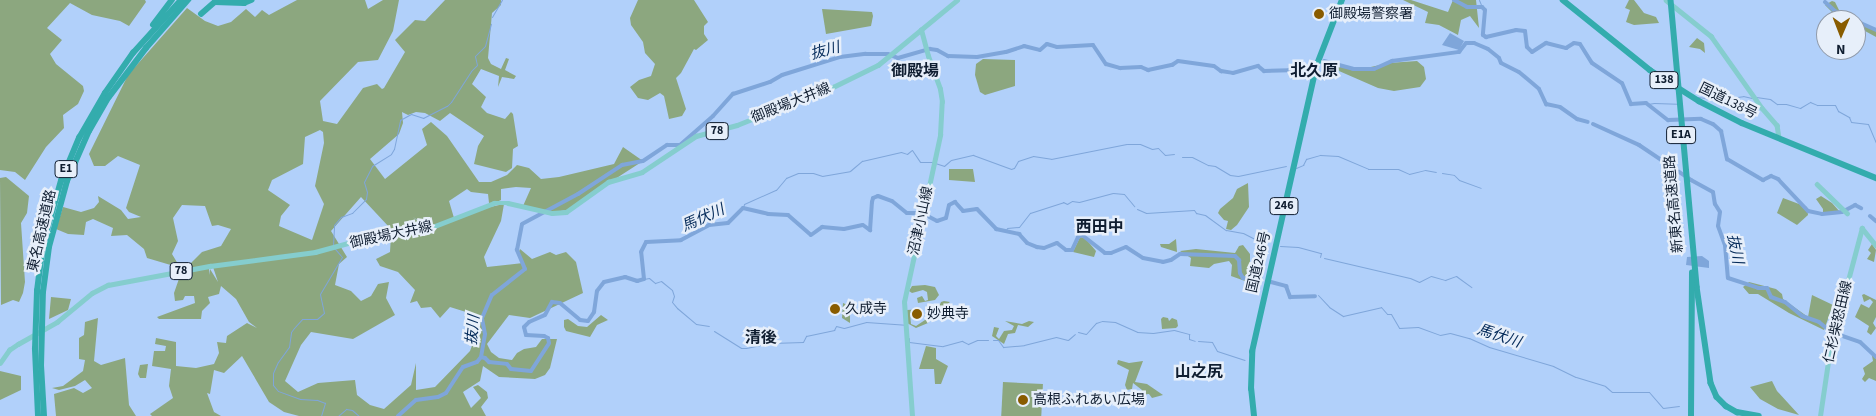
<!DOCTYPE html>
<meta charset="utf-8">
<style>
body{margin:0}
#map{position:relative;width:1876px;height:416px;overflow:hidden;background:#b1d0fa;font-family:"Source Sans 3","Noto Sans JP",sans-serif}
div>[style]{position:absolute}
.green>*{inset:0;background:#8ca77f;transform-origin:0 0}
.water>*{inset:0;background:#7fa6da}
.stream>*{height:1px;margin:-0.5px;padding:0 0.5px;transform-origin:0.5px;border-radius:0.5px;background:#7fa6da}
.river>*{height:4px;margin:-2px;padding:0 2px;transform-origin:2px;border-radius:2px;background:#7fa6da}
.major>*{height:4.5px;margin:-2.25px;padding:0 2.25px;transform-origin:2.25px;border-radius:2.25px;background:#85cdce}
.highway>*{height:5.5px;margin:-2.75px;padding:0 2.75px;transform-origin:2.75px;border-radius:2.75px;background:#33acad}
.dots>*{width:14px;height:14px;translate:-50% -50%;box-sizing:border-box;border:2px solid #e7effa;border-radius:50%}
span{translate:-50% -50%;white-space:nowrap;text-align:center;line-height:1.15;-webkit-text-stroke:5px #e7effa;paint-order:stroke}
.shield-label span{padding:1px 4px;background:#e7effa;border:1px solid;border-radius:4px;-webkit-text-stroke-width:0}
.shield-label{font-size:12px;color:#101e31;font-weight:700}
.poi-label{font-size:14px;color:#101e31}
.left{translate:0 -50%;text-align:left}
.street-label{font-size:14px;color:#101e31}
.water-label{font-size:15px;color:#042a59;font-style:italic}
.quarter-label{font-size:16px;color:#101e31;font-weight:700}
.north{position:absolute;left:1816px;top:10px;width:50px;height:50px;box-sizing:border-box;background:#e7effa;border:1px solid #919baa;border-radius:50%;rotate:181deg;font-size:14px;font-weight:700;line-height:20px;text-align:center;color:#101e31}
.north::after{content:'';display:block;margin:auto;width:18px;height:22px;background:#895c00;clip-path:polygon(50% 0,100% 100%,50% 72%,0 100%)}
</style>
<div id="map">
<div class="green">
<i style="clip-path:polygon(0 0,145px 0,146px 2px,129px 26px,120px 21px,92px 15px,70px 3px,47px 28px,62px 40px,50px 54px,56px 64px,83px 86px,84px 91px,78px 104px,63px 115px,64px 128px,46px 147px,25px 180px,15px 172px,0 170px)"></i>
<i style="clip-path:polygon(evenodd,297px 0,365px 0,368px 9px,383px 0,399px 0,393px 31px,378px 60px,358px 62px,320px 101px,323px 121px,337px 124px,363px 88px,377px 84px,382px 89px,384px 88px,405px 52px,395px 40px,415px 20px,425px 21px,445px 0,501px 0,501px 5px,492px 13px,488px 58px,491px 64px,501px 69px,506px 58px,509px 59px,505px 70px,516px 76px,514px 79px,502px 77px,498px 87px,499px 76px,481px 69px,472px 84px,486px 97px,481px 107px,487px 113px,505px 119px,511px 112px,513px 114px,518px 146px,513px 149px,512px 168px,506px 172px,474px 164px,478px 146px,484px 136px,450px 113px,440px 121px,425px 113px,416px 112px,408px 115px,402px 112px,403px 123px,399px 134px,370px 159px,385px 179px,427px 145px,422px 129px,431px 122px,447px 136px,479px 182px,491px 182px,507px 175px,517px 165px,529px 168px,541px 179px,559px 177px,614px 164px,623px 147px,643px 161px,567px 210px,548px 213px,523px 206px,531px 188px,516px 187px,501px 189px,501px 200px,494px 203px,489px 203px,488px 194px,471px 192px,467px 189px,449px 201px,454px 218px,429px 228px,413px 217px,427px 229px,418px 232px,425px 232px,476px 210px,504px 204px,501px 221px,484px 257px,487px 267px,523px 263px,518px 254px,520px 249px,532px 259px,550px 252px,556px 255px,566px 252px,576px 262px,583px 293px,530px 318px,509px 315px,487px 344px,491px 352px,499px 358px,512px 360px,517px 353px,524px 349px,536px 347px,542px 339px,557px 339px,550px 368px,545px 375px,535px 379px,499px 377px,483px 366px,480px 381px,463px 392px,471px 408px,481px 398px,473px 387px,478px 385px,487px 392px,488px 398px,481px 407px,486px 416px,299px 416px,284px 412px,269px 402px,242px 356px,224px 373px,214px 370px,210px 394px,207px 393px,214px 412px,221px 416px,152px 416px,150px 414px,173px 398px,169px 386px,171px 369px,152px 366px,154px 351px,165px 351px,166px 346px,155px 344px,156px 338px,176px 342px,176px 366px,196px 368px,214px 364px,219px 353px,217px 342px,226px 343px,227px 336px,247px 323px,257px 328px,249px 322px,236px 299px,221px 286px,219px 294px,208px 297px,210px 303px,202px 311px,201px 319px,159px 319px,157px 317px,195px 303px,194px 296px,185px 296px,183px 300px,175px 301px,174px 293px,181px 273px,202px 252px,221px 246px,231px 229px,218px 225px,212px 226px,205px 206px,182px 205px,173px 218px,178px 241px,172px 254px,178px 264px,174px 266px,147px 258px,144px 249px,127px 235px,111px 236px,113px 228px,93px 219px,86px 222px,84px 235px,68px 234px,56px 229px,63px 207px,81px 212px,94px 208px,99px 202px,98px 196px,121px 210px,128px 219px,141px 217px,129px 212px,126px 208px,140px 165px,118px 156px,105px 166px,94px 166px,89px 154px,128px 75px,187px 8px,205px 21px,218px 26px,231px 22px,246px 9px,255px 17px,262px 10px,269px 15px,297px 0,320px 130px,323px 132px,324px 143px,315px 186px,324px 204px,312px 240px,279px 226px,281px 216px,290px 205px,268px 190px,272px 180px,303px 164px,305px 137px,320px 130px,297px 0,361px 197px,389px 227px,391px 235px,390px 252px,376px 259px,380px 266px,398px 272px,415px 290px,410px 303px,417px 301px,421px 308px,431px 307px,440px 318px,450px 307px,466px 312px,473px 343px,470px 351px,435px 387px,416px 390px,416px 363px,411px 385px,384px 409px,370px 405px,357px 395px,355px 380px,318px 383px,298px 392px,285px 381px,301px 345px,311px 332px,353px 339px,395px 315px,386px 298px,389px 282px,378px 284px,371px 296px,361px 301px,351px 291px,335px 285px,339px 264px,347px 257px,331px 231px,361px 197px,297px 0,290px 257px,213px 267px,218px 282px,210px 269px,209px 275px,209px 265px,290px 257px)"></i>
<i style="clip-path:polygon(638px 0,694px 0,708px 22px,704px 26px,704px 34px,708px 40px,696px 50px,694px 49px,681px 73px,676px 78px,686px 109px,682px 116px,669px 119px,664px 96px,660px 93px,648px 100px,638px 98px,630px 87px,639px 80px,651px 76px,655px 64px,645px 53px,643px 42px,631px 25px,630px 18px)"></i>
<i style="clip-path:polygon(1403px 0,1411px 0,1448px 12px,1453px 0,1476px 0,1479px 28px,1470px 16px,1461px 20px,1458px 35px,1439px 25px,1425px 23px,1428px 12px)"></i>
<i style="clip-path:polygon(1629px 0,1634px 0,1644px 13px,1656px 17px,1659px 23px,1634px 25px,1626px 22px,1630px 10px,1625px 8px)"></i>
<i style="clip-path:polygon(1832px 1px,1835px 2px,1840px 12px,1850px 16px,1876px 31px,1876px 37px,1856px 26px,1856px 20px,1832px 20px,1830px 17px,1832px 12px,1825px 5px)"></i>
<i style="clip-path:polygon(822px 9px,872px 12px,873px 16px,871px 26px,826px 34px)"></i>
<i style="clip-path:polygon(1697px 38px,1704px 43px,1705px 53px,1700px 49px,1689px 47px)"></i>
<i style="clip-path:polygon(983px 59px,1015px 60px,1015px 86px,985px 95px,980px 92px,975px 75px,976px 64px)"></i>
<i style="clip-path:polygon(1417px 61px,1424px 67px,1426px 79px,1420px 87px,1394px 91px,1378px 88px,1339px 71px,1338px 66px,1357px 70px,1389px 63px)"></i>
<i style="clip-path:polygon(949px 169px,973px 169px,975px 182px,949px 180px)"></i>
<i style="clip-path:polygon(6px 177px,29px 196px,27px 213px,21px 223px,25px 282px,23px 293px,19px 302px,13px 300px,1px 305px,0 178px)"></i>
<i style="clip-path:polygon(1248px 183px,1249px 207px,1237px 225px,1231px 230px,1226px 229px,1228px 221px,1224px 220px,1218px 213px,1220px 209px,1233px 198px,1237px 189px)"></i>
<i style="clip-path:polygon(1821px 196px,1832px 203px,1840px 212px,1823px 213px,1823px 209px,1816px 199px)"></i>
<i style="clip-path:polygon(1783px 198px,1807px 207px,1808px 215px,1797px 225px,1777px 213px)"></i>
<i style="clip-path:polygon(1080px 237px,1085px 238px,1096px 251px,1094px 257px,1073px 252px)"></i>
<i style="clip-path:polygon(1176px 239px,1177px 252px,1161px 247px,1160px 244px,1169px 244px)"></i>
<i style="clip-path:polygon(1872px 244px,1876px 250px,1874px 262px,1867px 259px,1871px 253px,1868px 250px)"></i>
<i style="clip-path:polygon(1243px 245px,1250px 254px,1250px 266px,1261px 272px,1261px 278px,1245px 281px,1231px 276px,1232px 265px,1229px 261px,1214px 264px,1209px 268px,1190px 266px,1191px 258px,1180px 251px,1196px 249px,1235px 253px,1239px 246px)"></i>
<i style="clip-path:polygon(1749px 282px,1776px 289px,1782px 294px,1783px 299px,1808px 317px,1812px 295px,1833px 305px,1824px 330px,1789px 313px,1758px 294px,1749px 294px,1743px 287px)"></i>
<i style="clip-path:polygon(925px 285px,935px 287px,939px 295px,935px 300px,918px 303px,917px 298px,922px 296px,925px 301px,928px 300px,927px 292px,923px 290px,912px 293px,909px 291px,912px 286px)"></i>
<i style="clip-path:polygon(1864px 294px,1876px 300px,1876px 317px,1873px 323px,1876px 328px,1871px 335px,1867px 332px,1869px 326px,1855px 317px,1861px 304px,1869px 308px,1873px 302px,1870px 299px,1864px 302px,1862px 295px)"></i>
<i style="clip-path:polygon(51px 297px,71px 299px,68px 310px,49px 319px)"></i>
<i style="clip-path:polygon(944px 301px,950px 302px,929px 319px,928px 323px,916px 328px,907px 323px,907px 310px,921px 309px,922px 313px,917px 316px,910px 313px,911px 324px,916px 326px,934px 314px,932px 312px,938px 309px,941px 302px)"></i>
<i style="clip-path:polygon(843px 303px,850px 306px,850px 323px,842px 318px)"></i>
<i style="clip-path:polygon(601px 315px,608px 320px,597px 325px,590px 337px,566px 331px,564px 327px,564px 320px,568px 319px,578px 326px,587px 327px)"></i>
<i style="clip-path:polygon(1163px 317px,1168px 318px,1169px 321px,1172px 318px,1177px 320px,1178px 326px,1176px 328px,1162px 329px,1161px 319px)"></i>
<i style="clip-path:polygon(98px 318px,94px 361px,101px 365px,125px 358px,129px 405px,136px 416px,56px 416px,54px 394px,74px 388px,83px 393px,92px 388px,85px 380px,75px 386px,59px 390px,52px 388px,63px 386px,83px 371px,85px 360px,79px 359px,79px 338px,84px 335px,85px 322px)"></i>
<i style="clip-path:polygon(1005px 321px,1022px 324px,1029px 321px,1034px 322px,1028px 327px,1018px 325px,1015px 333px,1008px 334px,1004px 344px,992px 336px,994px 327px,999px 328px,996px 336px,999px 339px,1004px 331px,1012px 330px,1014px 326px)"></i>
<i style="clip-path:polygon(926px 346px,936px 348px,936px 359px,948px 366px,941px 384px,935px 384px,934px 369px,919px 369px)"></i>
<i style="clip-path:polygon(1872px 356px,1876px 356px,1876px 381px,1869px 378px,1865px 382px,1862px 379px,1865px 374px,1863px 368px,1873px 361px)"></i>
<i style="clip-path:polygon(1118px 360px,1129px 363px,1143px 361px,1135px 382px,1147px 384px,1163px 395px,1152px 398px,1149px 394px,1140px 395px,1142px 390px,1133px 383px,1132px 389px,1127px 390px,1125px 385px,1129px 370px,1117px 364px)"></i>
<i style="clip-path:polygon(148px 364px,146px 378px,140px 378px,138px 374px,140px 365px)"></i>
<i style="clip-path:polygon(0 371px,21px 376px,21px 390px,0 400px)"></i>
<i style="clip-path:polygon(1772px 381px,1777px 391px,1799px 415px,1778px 409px,1760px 399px,1750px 387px)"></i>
<i style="left:1003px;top:382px;width:40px;height:34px;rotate:3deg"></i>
</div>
<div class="water">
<i style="clip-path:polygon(1450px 33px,1464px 41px,1459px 50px,1442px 45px)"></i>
<i style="clip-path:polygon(1702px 256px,1709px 261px,1709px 268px,1686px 265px,1687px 257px)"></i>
</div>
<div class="stream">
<i style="left:1479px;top:0;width:8px;rotate:67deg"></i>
<i style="left:492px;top:17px;width:20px;rotate:-60deg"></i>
<i style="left:1698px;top:97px;width:18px;rotate:9deg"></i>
<i style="left:1716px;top:100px;width:27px;rotate:-8deg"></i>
<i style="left:1743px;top:96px;width:9px;rotate:13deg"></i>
<i style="left:1756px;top:97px;width:14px;rotate:8deg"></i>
<i style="left:1770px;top:99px;width:9px;rotate:36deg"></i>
<i style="left:1777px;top:104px;width:9px"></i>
<i style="left:1786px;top:104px;width:15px;rotate:16deg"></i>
<i style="left:1800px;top:108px;width:12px;rotate:-31deg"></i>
<i style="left:1810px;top:102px;width:8px;rotate:23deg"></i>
<i style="left:1817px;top:105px;width:18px"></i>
<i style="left:1835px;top:105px;width:7px;rotate:63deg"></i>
<i style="left:1838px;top:111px;width:13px;rotate:29deg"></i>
<i style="left:1849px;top:117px;width:5px;rotate:68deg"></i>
<i style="left:1851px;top:122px;width:17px;rotate:7deg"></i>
<i style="left:1868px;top:124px;width:21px;rotate:67deg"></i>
<i style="left:1648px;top:104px;width:6px;rotate:-9deg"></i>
<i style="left:1654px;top:103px;width:23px;rotate:2deg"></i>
<i style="left:1182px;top:157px;width:10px"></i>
<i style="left:1192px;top:157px;width:18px;rotate:27deg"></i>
<i style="left:1208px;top:165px;width:7px;rotate:8deg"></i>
<i style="left:1215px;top:166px;width:17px;rotate:31deg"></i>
<i style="left:1230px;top:175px;width:8px;rotate:7deg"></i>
<i style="left:1238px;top:176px;width:49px;rotate:-11.8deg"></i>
<i style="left:935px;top:163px;width:9px;rotate:18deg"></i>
<i style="left:944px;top:166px;width:9px;rotate:-41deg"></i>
<i style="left:951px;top:160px;width:23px;rotate:-13deg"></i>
<i style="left:973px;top:155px;width:40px;rotate:20.2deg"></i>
<i style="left:1011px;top:169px;width:3px;rotate:-18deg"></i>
<i style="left:1014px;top:168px;width:8px;rotate:-60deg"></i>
<i style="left:1018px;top:161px;width:16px;rotate:-18deg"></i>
<i style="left:1033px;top:156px;width:18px;rotate:9deg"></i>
<i style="left:1051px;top:159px;width:77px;rotate:-11.2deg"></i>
<i style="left:1127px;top:144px;width:13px"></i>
<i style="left:1140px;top:144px;width:13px;rotate:23deg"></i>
<i style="left:1152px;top:149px;width:6px;rotate:-9deg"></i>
<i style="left:1158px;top:148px;width:10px;rotate:45deg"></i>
<i style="left:1165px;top:155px;width:9px;rotate:-6deg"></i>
<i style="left:1296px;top:168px;width:8px;rotate:-23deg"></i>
<i style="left:1303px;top:165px;width:7px;rotate:-63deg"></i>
<i style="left:1306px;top:159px;width:15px;rotate:-16deg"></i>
<i style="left:1320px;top:155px;width:18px;rotate:3deg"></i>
<i style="left:1338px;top:156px;width:33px;rotate:23deg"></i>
<i style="left:1368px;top:169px;width:30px"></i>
<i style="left:1398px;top:169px;width:12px;rotate:24deg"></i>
<i style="left:1409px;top:174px;width:16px;rotate:-14deg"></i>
<i style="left:1425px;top:170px;width:11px;rotate:10deg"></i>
<i style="left:1442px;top:173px;width:12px;rotate:9deg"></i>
<i style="left:1454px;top:175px;width:7px;rotate:45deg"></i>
<i style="left:1459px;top:180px;width:23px;rotate:20deg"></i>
<i style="left:743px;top:208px;width:4px;rotate:-76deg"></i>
<i style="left:744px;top:204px;width:35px;rotate:-24deg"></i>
<i style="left:776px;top:190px;width:16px;rotate:-50deg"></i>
<i style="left:786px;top:178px;width:13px;rotate:-23deg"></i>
<i style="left:798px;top:173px;width:15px"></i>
<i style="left:813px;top:173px;width:9px;rotate:18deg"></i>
<i style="left:822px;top:176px;width:28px;rotate:-10deg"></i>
<i style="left:850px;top:171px;width:16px;rotate:-40deg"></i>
<i style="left:862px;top:161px;width:40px;rotate:-13deg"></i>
<i style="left:901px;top:152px;width:6px;rotate:18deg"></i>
<i style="left:907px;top:154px;width:6px;rotate:-39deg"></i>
<i style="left:912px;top:150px;width:14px;rotate:56deg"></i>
<i style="left:920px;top:162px;width:12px"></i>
<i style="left:1137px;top:209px;width:10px;rotate:24deg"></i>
<i style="left:1146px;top:213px;width:48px;rotate:-3.6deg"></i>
<i style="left:1194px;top:210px;width:4px;rotate:56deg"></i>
<i style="left:1196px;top:213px;width:9px;rotate:13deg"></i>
<i style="left:1205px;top:215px;width:26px;rotate:36deg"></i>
<i style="left:1226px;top:230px;width:17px;rotate:10deg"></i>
<i style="left:1243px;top:233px;width:27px;rotate:27deg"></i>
<i style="left:1005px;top:232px;width:4px;rotate:-63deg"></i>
<i style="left:1007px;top:228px;width:12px;rotate:-5deg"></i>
<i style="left:1019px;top:227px;width:18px;rotate:-52deg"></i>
<i style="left:1030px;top:213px;width:35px;rotate:-18deg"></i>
<i style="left:1063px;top:202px;width:4px;rotate:27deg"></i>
<i style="left:1067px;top:204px;width:6px;rotate:-31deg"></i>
<i style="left:1072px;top:201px;width:7px;rotate:8deg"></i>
<i style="left:1079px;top:202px;width:35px;rotate:-15deg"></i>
<i style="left:1113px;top:193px;width:11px;rotate:5deg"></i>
<i style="left:1124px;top:194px;width:16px;rotate:50deg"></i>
<i style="left:333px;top:246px;width:21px;rotate:-87deg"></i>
<i style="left:334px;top:225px;width:11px;rotate:-49deg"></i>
<i style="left:341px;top:217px;width:12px;rotate:-20deg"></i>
<i style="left:352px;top:213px;width:20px;rotate:-45deg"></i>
<i style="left:366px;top:199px;width:7px;rotate:-82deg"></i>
<i style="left:367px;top:192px;width:10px;rotate:-107deg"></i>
<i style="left:364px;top:182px;width:18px;rotate:-63deg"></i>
<i style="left:372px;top:166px;width:22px;rotate:-32deg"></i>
<i style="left:391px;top:154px;width:6px;rotate:-59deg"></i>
<i style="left:394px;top:149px;width:30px;rotate:-78deg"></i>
<i style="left:400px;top:120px;width:13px;rotate:-29deg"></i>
<i style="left:411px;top:114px;width:13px;rotate:18deg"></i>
<i style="left:423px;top:118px;width:27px;rotate:-27deg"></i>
<i style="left:447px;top:106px;width:6px;rotate:-45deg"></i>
<i style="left:451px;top:102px;width:37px;rotate:-57deg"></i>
<i style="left:471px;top:71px;width:8px;rotate:-45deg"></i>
<i style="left:477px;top:65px;width:9px;rotate:-103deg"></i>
<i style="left:475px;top:56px;width:14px;rotate:-45deg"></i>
<i style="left:485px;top:46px;width:23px;rotate:-75deg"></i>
<i style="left:1280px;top:246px;width:18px;rotate:3deg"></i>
<i style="left:1298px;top:247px;width:24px;rotate:15deg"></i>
<i style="left:1321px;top:253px;width:4px;rotate:104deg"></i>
<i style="left:1324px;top:258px;width:88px;rotate:13.1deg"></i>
<i style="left:1410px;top:278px;width:10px;rotate:24deg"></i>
<i style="left:1419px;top:282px;width:13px;rotate:-27deg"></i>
<i style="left:1431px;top:276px;width:15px;rotate:16deg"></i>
<i style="left:1445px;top:280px;width:12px;rotate:-20deg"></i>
<i style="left:1456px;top:276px;width:19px;rotate:36deg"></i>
<i style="left:644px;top:279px;width:5px;rotate:-11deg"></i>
<i style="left:649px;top:278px;width:8px;rotate:40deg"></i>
<i style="left:655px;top:283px;width:6px;rotate:-18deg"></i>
<i style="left:661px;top:281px;width:14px;rotate:39deg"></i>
<i style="left:672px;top:290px;width:6px;rotate:72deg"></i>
<i style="left:674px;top:296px;width:6px;rotate:108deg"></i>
<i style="left:672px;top:302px;width:8px;rotate:50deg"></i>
<i style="left:677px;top:308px;width:25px;rotate:40deg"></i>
<i style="left:696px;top:324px;width:13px;rotate:9deg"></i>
<i style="left:1318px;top:295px;width:16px;rotate:47deg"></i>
<i style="left:1329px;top:307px;width:17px;rotate:33deg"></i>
<i style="left:1343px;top:316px;width:39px;rotate:-13deg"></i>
<i style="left:1381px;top:307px;width:9px;rotate:49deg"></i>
<i style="left:1387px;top:314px;width:4px"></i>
<i style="left:1391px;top:314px;width:16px;rotate:60deg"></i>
<i style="left:1399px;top:328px;width:19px;rotate:-3deg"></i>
<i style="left:1418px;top:327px;width:23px;rotate:20deg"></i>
<i style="left:1440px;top:335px;width:10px;rotate:-11deg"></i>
<i style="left:1450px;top:333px;width:20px;rotate:15deg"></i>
<i style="left:1469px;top:338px;width:22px;rotate:24deg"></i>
<i style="left:1489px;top:347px;width:67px;rotate:16.5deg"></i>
<i style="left:1553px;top:366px;width:25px;rotate:26deg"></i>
<i style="left:1576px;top:377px;width:30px;rotate:17deg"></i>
<i style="left:1605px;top:386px;width:9px;rotate:41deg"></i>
<i style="left:1612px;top:392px;width:37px"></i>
<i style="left:1649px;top:392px;width:21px;rotate:49deg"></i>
<i style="left:1663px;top:408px;width:16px;rotate:-7deg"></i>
<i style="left:714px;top:331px;width:32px;rotate:32deg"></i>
<i style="left:741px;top:348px;width:5px"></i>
<i style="left:746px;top:348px;width:26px;rotate:-11deg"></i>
<i style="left:772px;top:343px;width:31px;rotate:-2deg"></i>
<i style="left:803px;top:342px;width:7px;rotate:-63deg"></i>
<i style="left:806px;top:336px;width:29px;rotate:-12deg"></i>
<i style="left:834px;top:330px;width:4px;rotate:-63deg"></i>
<i style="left:836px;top:326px;width:8px;rotate:14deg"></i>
<i style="left:844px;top:328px;width:23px;rotate:-15deg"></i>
<i style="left:866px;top:322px;width:39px;rotate:4deg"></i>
<i style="left:1078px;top:332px;width:8px;rotate:14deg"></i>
<i style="left:1086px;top:334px;width:15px;rotate:-48deg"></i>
<i style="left:1096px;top:323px;width:6px;rotate:-18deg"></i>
<i style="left:1102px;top:321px;width:13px;rotate:4deg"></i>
<i style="left:1115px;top:322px;width:24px;rotate:24deg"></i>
<i style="left:1137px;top:332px;width:16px;rotate:4deg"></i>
<i style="left:1153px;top:333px;width:21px;rotate:-8deg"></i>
<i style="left:1174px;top:330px;width:16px;rotate:15deg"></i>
<i style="left:1189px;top:334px;width:5px;rotate:90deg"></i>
<i style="left:1189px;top:339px;width:6px;rotate:18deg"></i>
<i style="left:909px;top:338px;width:4px;rotate:90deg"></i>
<i style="left:909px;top:342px;width:34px;rotate:7deg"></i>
<i style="left:943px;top:346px;width:20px;rotate:-15deg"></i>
<i style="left:962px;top:341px;width:7px;rotate:27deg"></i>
<i style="left:968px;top:344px;width:10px;rotate:-24deg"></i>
<i style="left:977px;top:340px;width:11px"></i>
<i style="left:993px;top:340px;width:5px"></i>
<i style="left:998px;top:340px;width:9px;rotate:54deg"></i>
<i style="left:1003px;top:347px;width:21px;rotate:-5deg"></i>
<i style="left:1024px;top:345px;width:33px;rotate:-14deg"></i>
<i style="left:1056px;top:337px;width:12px;rotate:14deg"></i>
<i style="left:1068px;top:340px;width:9px;rotate:-41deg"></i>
<i style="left:1198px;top:341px;width:14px;rotate:4deg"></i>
<i style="left:1212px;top:342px;width:10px;rotate:61deg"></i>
<i style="left:1217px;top:351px;width:29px;rotate:18deg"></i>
<i style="left:321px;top:416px;width:14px;rotate:-73deg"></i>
<i style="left:325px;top:403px;width:9px;rotate:-159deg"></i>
<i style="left:317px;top:400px;width:17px;rotate:-177deg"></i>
<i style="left:300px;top:399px;width:23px;rotate:-160deg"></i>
<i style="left:278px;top:391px;width:8px;rotate:-130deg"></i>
<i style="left:273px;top:385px;width:12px;rotate:-90deg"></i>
<i style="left:273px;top:373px;width:12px;rotate:-66deg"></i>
<i style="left:278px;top:362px;width:19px;rotate:-54deg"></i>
<i style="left:289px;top:347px;width:15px;rotate:-82deg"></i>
<i style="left:291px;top:332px;width:5px;rotate:-53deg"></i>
<i style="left:294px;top:328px;width:12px;rotate:-48deg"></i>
<i style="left:302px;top:319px;width:15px"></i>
<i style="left:317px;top:319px;width:9px;rotate:-41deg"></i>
<i style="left:324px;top:313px;width:19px;rotate:-102deg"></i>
<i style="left:320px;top:294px;width:43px;rotate:-59.3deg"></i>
<i style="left:342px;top:257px;width:11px;rotate:-131deg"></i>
<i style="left:338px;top:416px;width:11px;rotate:-41deg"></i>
<i style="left:346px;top:409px;width:6px;rotate:9deg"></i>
<i style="left:352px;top:410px;width:9px;rotate:41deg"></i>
</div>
<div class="river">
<i style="left:1454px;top:0;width:15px;rotate:28deg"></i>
<i style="left:1467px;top:7px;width:15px"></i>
<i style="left:1482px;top:7px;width:4px;rotate:45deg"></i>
<i style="left:1485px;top:10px;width:25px;rotate:95deg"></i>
<i style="left:1483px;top:35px;width:4px;rotate:34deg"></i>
<i style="left:1486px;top:37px;width:31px;rotate:-13deg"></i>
<i style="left:1516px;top:30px;width:9px;rotate:6deg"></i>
<i style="left:1525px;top:31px;width:16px;rotate:83deg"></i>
<i style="left:1527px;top:47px;width:7px;rotate:45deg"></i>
<i style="left:1532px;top:52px;width:17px;rotate:-33deg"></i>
<i style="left:1546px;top:43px;width:21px;rotate:14deg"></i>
<i style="left:1566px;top:48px;width:9px;rotate:-32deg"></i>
<i style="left:1574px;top:43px;width:6px;rotate:9deg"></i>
<i style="left:1580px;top:44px;width:22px;rotate:58deg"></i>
<i style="left:1592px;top:63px;width:36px;rotate:34deg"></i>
<i style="left:1622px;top:83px;width:23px;rotate:67deg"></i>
<i style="left:1631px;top:104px;width:15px;rotate:-4deg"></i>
<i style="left:1646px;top:103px;width:28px;rotate:38deg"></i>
<i style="left:1668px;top:120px;width:33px;rotate:-2deg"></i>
<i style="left:1701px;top:119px;width:13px;rotate:23deg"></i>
<i style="left:1713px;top:124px;width:11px;rotate:41deg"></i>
<i style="left:1721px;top:131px;width:29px;rotate:78deg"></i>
<i style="left:1727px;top:159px;width:42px;rotate:30.3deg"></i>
<i style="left:1763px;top:180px;width:9px;rotate:-27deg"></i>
<i style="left:1771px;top:176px;width:8px;rotate:23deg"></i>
<i style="left:1778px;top:179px;width:44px;rotate:46.8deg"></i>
<i style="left:1808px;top:211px;width:14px;rotate:12deg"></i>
<i style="left:1822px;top:214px;width:20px;rotate:-6deg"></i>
<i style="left:1842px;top:212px;width:15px;rotate:-28deg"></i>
<i style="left:1855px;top:205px;width:7px;rotate:27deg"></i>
<i style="left:1825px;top:2px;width:13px;rotate:42deg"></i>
<i style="left:1835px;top:11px;width:20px;rotate:27deg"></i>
<i style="left:1856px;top:21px;width:22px;rotate:24deg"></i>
<i style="left:1324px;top:61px;width:30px;rotate:15deg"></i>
<i style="left:1353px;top:69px;width:21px"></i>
<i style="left:1374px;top:69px;width:20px;rotate:-24deg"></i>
<i style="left:1392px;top:61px;width:68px;rotate:-7.7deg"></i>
<i style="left:1459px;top:52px;width:11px;rotate:-52deg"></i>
<i style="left:1466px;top:43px;width:8px"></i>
<i style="left:1474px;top:43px;width:15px;rotate:23deg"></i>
<i style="left:1488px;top:49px;width:14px;rotate:39deg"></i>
<i style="left:1499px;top:58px;width:5px;rotate:68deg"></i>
<i style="left:1501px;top:63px;width:20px;rotate:27deg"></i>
<i style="left:1519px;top:72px;width:26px;rotate:40deg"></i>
<i style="left:1539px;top:89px;width:17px;rotate:65deg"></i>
<i style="left:1546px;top:104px;width:14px;rotate:12deg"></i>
<i style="left:1560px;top:107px;width:21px;rotate:35deg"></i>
<i style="left:1577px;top:119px;width:11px;rotate:15deg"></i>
<i style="left:1593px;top:124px;width:51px;rotate:24.5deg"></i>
<i style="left:1639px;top:145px;width:63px;rotate:33.9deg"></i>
<i style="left:1691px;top:180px;width:25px;rotate:29deg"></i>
<i style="left:1713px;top:192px;width:12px;rotate:81deg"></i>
<i style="left:1715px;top:204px;width:9px;rotate:58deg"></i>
<i style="left:1720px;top:212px;width:14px;rotate:98deg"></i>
<i style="left:1718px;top:226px;width:20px;rotate:70deg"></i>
<i style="left:1725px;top:245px;width:33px;rotate:85deg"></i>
<i style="left:1728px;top:278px;width:32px;rotate:18deg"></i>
<i style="left:1758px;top:288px;width:9px"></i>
<i style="left:1767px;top:288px;width:10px;rotate:66deg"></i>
<i style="left:1771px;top:297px;width:15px;rotate:20deg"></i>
<i style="left:1785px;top:302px;width:22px;rotate:39deg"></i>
<i style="left:1802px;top:316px;width:18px;rotate:19deg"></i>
<i style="left:1819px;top:322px;width:16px;rotate:40deg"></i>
<i style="left:1831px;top:332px;width:31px;rotate:19deg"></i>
<i style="left:1860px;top:342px;width:22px;rotate:43deg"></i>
<i style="left:1870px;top:216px;width:8px;rotate:40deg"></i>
<i style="left:1271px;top:282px;width:16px;rotate:15deg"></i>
<i style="left:1286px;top:286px;width:12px;rotate:70deg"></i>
<i style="left:1290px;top:297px;width:25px;rotate:-2deg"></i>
<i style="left:481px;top:357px;width:4px;rotate:14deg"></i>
<i style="left:485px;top:358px;width:6px;rotate:45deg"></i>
<i style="left:489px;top:362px;width:18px;rotate:6deg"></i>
<i style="left:507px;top:364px;width:6px;rotate:51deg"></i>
<i style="left:511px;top:369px;width:20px;rotate:6deg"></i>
<i style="left:531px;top:371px;width:33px;rotate:-57deg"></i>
<i style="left:549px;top:343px;width:5px;rotate:-101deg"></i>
<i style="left:548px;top:338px;width:4px;rotate:-153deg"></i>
<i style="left:544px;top:336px;width:18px;rotate:-177deg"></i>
<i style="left:526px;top:335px;width:8px;rotate:-104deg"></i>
<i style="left:524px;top:327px;width:7px;rotate:-45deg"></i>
<i style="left:529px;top:322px;width:17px;rotate:-24deg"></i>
<i style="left:545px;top:315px;width:15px;rotate:-62deg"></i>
<i style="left:552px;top:302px;width:8px;rotate:7deg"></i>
<i style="left:560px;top:303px;width:26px;rotate:40deg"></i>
<i style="left:580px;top:320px;width:8px;rotate:7deg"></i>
<i style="left:588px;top:321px;width:11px;rotate:-56deg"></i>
<i style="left:594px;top:312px;width:21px;rotate:-82deg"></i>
<i style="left:597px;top:291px;width:11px;rotate:-52deg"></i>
<i style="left:604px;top:282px;width:22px;rotate:-13deg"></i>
<i style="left:625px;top:277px;width:13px;rotate:18deg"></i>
<i style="left:637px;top:281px;width:7px;rotate:-16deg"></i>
<i style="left:644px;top:279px;width:27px;rotate:-96deg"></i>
<i style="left:641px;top:252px;width:11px;rotate:-63deg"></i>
<i style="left:646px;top:242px;width:35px;rotate:-3deg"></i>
<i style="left:681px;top:240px;width:32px;rotate:-28deg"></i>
<i style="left:709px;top:225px;width:19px;rotate:-6deg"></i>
<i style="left:728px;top:223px;width:21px;rotate:-45deg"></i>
<i style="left:743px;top:208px;width:26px;rotate:13deg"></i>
<i style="left:768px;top:214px;width:20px;rotate:3deg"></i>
<i style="left:788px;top:215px;width:30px;rotate:41deg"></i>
<i style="left:811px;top:235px;width:14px;rotate:-36deg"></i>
<i style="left:822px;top:227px;width:22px;rotate:5deg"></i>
<i style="left:844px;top:229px;width:19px;rotate:-12deg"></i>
<i style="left:863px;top:225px;width:9px;rotate:36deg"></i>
<i style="left:870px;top:230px;width:28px;rotate:-86deg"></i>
<i style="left:872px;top:202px;width:4px;rotate:-76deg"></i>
<i style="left:873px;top:198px;width:5px;rotate:-22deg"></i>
<i style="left:878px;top:196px;width:15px;rotate:20deg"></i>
<i style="left:892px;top:201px;width:19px;rotate:39deg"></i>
<i style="left:907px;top:213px;width:15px"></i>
<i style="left:922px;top:213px;width:17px;rotate:28deg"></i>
<i style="left:937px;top:221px;width:9px;rotate:-18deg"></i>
<i style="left:946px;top:218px;width:13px;rotate:-77deg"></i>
<i style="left:949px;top:205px;width:7px;rotate:-27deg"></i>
<i style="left:955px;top:202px;width:12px;rotate:48deg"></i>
<i style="left:963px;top:211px;width:14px;rotate:-8deg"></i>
<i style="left:977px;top:209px;width:28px;rotate:46deg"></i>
<i style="left:996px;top:229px;width:24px;rotate:12deg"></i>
<i style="left:1019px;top:234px;width:12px;rotate:48deg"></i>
<i style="left:1027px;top:243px;width:11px;rotate:22deg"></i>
<i style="left:1037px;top:247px;width:7px;rotate:8deg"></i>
<i style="left:1044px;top:248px;width:14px;rotate:-21deg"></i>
<i style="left:1057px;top:243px;width:11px;rotate:38deg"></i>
<i style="left:1066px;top:250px;width:6px"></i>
<i style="left:1072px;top:250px;width:14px;rotate:-65deg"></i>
<i style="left:1078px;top:237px;width:4px;rotate:-27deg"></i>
<i style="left:1082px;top:235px;width:29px;rotate:38deg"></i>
<i style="left:1105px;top:253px;width:6px"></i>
<i style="left:1111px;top:253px;width:16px;rotate:-22deg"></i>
<i style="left:1126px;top:247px;width:20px;rotate:33deg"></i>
<i style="left:1143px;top:258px;width:20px;rotate:11deg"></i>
<i style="left:1163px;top:262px;width:8px;rotate:-14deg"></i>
<i style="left:1171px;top:260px;width:11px;rotate:-34deg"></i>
<i style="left:1180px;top:254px;width:55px;rotate:2.1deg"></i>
<i style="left:1235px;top:256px;width:6px;rotate:45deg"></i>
<i style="left:1239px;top:260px;width:13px;rotate:86deg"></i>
<i style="left:1240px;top:273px;width:6px;rotate:59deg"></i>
<i style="left:1243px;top:278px;width:18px;rotate:3deg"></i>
<i style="left:481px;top:357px;width:23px;rotate:-80deg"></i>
<i style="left:485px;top:334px;width:16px;rotate:-101deg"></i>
<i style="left:482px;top:318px;width:25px;rotate:-67deg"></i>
<i style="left:492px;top:295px;width:42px;rotate:-38.2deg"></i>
<i style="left:525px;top:269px;width:21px;rotate:-113deg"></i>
<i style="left:517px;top:250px;width:26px;rotate:-79deg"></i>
<i style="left:522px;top:224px;width:64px;rotate:-28.2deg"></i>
<i style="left:578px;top:194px;width:53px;rotate:-33.4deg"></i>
<i style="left:622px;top:165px;width:21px;rotate:-11deg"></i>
<i style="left:643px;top:161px;width:29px;rotate:-34deg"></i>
<i style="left:667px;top:145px;width:13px"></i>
<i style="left:680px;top:145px;width:44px;rotate:-41.3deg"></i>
<i style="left:713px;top:116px;width:30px;rotate:-48deg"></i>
<i style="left:733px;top:94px;width:39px;rotate:-18deg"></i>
<i style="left:770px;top:82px;width:14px;rotate:-30deg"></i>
<i style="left:782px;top:75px;width:61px;rotate:-17.2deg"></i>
<i style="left:840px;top:57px;width:26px;rotate:-7deg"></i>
<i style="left:866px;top:54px;width:22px"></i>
<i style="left:888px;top:54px;width:11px;rotate:22deg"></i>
<i style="left:898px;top:58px;width:33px;rotate:-16deg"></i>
<i style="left:930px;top:49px;width:7px;rotate:8deg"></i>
<i style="left:937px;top:50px;width:13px;rotate:29deg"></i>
<i style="left:948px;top:56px;width:29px;rotate:2deg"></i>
<i style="left:977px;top:57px;width:29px;rotate:-10deg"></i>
<i style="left:1006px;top:52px;width:19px;rotate:-18deg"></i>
<i style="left:1024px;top:46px;width:16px;rotate:14deg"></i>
<i style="left:1040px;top:50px;width:9px;rotate:-41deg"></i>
<i style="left:1047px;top:44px;width:10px;rotate:17deg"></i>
<i style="left:1057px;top:47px;width:36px;rotate:-3deg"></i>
<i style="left:1093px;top:45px;width:23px;rotate:56deg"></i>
<i style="left:1106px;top:64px;width:15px;rotate:16deg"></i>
<i style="left:1120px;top:68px;width:21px;rotate:-3deg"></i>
<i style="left:1141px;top:67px;width:8px;rotate:23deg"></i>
<i style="left:1148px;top:70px;width:25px;rotate:-12deg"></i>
<i style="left:1172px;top:65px;width:7px;rotate:-34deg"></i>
<i style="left:1178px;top:61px;width:36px;rotate:8deg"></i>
<i style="left:1214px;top:66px;width:9px;rotate:36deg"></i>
<i style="left:1221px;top:71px;width:12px;rotate:9deg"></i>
<i style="left:1233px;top:73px;width:26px;rotate:-16deg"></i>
<i style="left:1258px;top:66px;width:8px;rotate:40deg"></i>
<i style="left:1264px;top:71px;width:25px;rotate:-2deg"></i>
<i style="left:1289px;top:70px;width:6px;rotate:-39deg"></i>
<i style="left:1294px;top:66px;width:14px;rotate:8deg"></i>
<i style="left:398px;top:416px;width:24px;rotate:-42deg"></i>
<i style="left:416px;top:400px;width:22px;rotate:-8deg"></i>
<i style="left:438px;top:397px;width:9px;rotate:-27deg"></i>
<i style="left:446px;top:393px;width:31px;rotate:-57deg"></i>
<i style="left:463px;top:367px;width:15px;rotate:-20deg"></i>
<i style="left:477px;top:362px;width:6px;rotate:-51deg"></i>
</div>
<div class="major">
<i style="left:1666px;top:0;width:58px;rotate:38.7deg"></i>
<i style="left:1711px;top:36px;width:88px;rotate:54.7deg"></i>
<i style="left:1762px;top:108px;width:23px;rotate:49deg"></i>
<i style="left:1777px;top:125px;width:12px;rotate:81deg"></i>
<i style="left:1817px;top:184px;width:42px;rotate:44deg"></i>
<i style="left:0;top:363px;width:16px;rotate:-55deg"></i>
<i style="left:9px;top:350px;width:11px;rotate:-34deg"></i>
<i style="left:18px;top:344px;width:45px;rotate:-29.4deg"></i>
<i style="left:57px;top:322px;width:45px;rotate:-39.6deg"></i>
<i style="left:92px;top:293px;width:18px;rotate:-27deg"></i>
<i style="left:108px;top:285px;width:104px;rotate:-10.6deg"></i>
<i style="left:210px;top:266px;width:106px;rotate:-7.6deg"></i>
<i style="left:315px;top:252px;width:57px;rotate:-15.3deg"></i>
<i style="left:370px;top:237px;width:58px;rotate:-8deg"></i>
<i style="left:427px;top:229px;width:72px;rotate:-21.2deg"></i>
<i style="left:494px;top:203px;width:14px"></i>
<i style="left:508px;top:203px;width:45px;rotate:12.8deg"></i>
<i style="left:552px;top:213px;width:14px;rotate:-4deg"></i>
<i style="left:566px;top:212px;width:52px;rotate:-35.5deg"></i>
<i style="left:608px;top:182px;width:35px;rotate:-16deg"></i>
<i style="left:642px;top:172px;width:65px;rotate:-33.7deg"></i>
<i style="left:696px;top:136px;width:42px;rotate:-15deg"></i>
<i style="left:737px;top:125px;width:103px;rotate:-21.6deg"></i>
<i style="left:833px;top:87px;width:50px;rotate:-26.1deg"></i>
<i style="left:878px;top:65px;width:102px;rotate:-39.4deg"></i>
<i style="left:912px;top:416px;width:114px;rotate:-94deg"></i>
<i style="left:904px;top:302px;width:171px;rotate:-77.8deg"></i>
<i style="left:940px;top:135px;width:33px;rotate:-87deg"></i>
<i style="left:942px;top:102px;width:13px;rotate:-99deg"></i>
<i style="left:940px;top:89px;width:35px;rotate:-110deg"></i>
<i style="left:928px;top:56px;width:27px;rotate:-105deg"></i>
<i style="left:1820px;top:416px;width:69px;rotate:-81.6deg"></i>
<i style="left:1830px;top:348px;width:124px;rotate:-75.1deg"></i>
<i style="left:1862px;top:228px;width:22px;rotate:51deg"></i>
</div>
<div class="highway">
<i style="left:1563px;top:0;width:112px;rotate:38.8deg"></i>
<i style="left:1650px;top:70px;width:58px;rotate:32.3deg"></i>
<i style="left:1699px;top:101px;width:48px;rotate:27.1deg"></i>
<i style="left:1742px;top:123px;width:145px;rotate:22.3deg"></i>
<i style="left:1671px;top:0;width:288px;rotate:84.8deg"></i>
<i style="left:1697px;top:287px;width:97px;rotate:81.7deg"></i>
<i style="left:1711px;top:383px;width:15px;rotate:67deg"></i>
<i style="left:1717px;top:397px;width:13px;rotate:45deg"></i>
<i style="left:1726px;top:406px;width:13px;rotate:29deg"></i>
<i style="left:1737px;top:412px;width:22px;rotate:10deg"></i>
<i style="left:201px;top:14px;width:18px;rotate:-41deg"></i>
<i style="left:215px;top:2px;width:29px;rotate:2deg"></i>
<i style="left:244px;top:3px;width:8px;rotate:-23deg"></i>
<i style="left:153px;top:25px;width:31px;rotate:-53deg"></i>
<i style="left:38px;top:416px;width:67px;rotate:-92.6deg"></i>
<i style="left:35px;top:349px;width:58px;rotate:-88deg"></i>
<i style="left:37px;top:291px;width:47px;rotate:-82.7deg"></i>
<i style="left:43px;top:244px;width:66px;rotate:-74.1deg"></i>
<i style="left:61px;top:181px;width:47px;rotate:-67.3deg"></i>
<i style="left:79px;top:138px;width:52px;rotate:-60deg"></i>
<i style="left:105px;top:93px;width:49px;rotate:-55deg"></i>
<i style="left:133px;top:53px;width:72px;rotate:-47.8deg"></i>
<i style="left:44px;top:416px;width:50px;rotate:-93.4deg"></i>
<i style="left:41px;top:366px;width:74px;rotate:-88.5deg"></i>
<i style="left:43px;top:292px;width:45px;rotate:-82.4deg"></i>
<i style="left:49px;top:247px;width:68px;rotate:-74.7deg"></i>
<i style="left:67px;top:181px;width:55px;rotate:-66.3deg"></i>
<i style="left:89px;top:131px;width:39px;rotate:-60deg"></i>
<i style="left:109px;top:97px;width:61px;rotate:-52.9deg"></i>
<i style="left:146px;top:48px;width:64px;rotate:-48.8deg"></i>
<i style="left:1254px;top:416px;width:27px;rotate:-96deg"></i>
<i style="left:1251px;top:389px;width:37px;rotate:-88deg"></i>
<i style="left:1252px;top:352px;width:292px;rotate:-77.3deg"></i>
<i style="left:1316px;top:67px;width:72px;rotate:-68.8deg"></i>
<i style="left:1691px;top:416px;width:143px;rotate:-89.6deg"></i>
</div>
<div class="dots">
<i style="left:1319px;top:14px;background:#895c00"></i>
<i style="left:835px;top:309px;background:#895c00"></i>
<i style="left:917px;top:314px;background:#895c00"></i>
<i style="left:1023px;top:400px;background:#895c00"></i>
</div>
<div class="shield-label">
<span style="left:1664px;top:80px">138</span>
<span style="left:717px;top:131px">78</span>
<span style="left:1681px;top:135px">E1A</span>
<span style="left:66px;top:169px">E1</span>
<span style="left:1284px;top:206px">246</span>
<span style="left:181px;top:271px">78</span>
</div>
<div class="poi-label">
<span class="left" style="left:1329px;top:14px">御殿場警察署</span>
<span class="left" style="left:845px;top:309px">久成寺</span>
<span class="left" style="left:927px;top:314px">妙典寺</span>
<span class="left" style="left:1033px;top:400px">高根ふれあい広場</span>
</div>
<div class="street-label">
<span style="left:1728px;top:101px;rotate:26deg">国道138号</span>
<span style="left:791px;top:103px;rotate:-22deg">御殿場大井線</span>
<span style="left:1674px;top:204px;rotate:-95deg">新東名高速道路</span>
<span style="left:921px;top:221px;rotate:-78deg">沼津小山線</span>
<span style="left:42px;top:231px;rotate:-77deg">東名高速道路</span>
<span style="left:391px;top:235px;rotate:-12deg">御殿場大井線</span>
<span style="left:1259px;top:262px;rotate:-77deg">国道246号</span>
<span style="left:1838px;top:322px;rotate:-77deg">仁杉柴怒田線</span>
</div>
<div class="water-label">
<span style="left:825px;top:51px;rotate:-15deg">抜川</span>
<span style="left:703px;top:218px;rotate:-24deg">馬伏川</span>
<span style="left:1735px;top:249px;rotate:79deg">抜川</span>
<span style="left:473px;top:330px;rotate:-84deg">抜川</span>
<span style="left:1499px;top:336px;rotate:18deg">馬伏川</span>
</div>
<div class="quarter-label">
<span style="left:915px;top:71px">御殿場</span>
<span style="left:1314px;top:71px">北久原</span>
<span style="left:1100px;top:227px">西田中</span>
<span style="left:761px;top:338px">清後</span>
<span style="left:1199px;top:372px">山之尻</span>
</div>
<div class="north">N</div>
</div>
